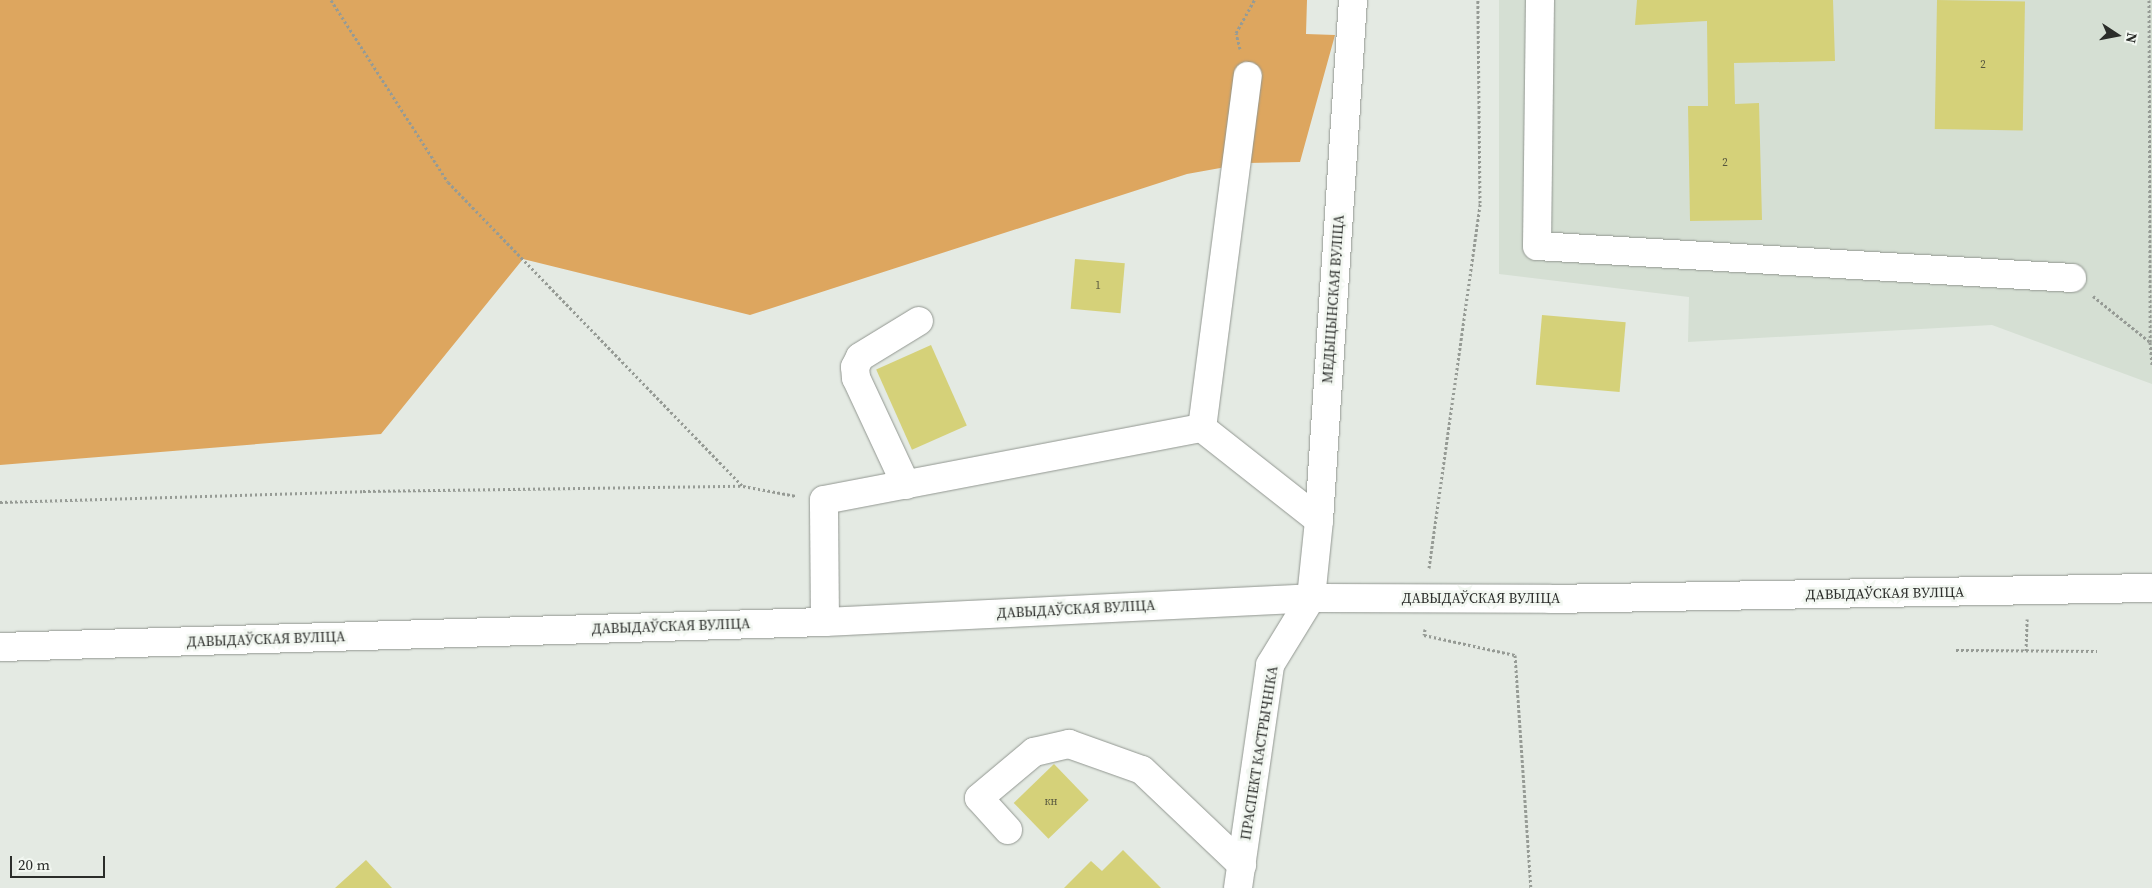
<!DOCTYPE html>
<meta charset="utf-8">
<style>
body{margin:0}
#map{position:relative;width:2152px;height:888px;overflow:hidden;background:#e4eae3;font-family:"Source Serif 4",serif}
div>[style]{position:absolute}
.built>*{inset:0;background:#d5dfd3}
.forest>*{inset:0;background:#dda65f}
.building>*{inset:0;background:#d5d179;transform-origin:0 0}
.path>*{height:3px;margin-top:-1.5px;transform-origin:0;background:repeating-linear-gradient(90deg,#969b95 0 2.5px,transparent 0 5px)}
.roads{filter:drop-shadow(0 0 1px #929791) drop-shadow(0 0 1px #929791)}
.minor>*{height:28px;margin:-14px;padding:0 14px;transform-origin:14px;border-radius:14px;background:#fff}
span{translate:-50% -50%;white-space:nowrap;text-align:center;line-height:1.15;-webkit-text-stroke:5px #f2f7f1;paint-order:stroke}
.number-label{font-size:11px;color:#56563e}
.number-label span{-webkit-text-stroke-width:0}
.street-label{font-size:14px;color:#2b2d2a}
.north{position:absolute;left:2092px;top:10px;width:50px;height:50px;-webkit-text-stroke:4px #f2f7f1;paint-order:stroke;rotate:101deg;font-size:14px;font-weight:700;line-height:20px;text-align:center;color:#2b2d2a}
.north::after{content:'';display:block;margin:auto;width:18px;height:22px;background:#2b2d2a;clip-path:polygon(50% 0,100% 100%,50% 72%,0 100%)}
.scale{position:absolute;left:10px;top:856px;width:95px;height:22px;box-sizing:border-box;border:2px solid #2b2d2a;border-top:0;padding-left:6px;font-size:15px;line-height:18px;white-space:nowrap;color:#2b2d2a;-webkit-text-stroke:4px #f2f7f1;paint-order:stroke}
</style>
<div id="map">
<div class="built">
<i style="clip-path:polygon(1499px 0,2152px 0,2152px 384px,1992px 325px,1688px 342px,1689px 297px,1499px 274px)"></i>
</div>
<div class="forest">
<i style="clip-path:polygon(0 0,1307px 0,1306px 34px,1335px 35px,1300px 162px,1248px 163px,1187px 174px,750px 315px,523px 259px,381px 434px,0 465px)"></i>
</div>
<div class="building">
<i style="clip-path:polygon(1637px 0,1833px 0,1835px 61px,1734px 63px,1735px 104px,1759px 103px,1762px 220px,1690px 221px,1688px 106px,1708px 106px,1707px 21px,1635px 25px)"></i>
<i style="left:1937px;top:0;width:88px;height:129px;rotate:1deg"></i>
<i style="left:1075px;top:259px;width:50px;height:50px;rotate:5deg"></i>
<i style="left:1542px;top:315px;width:84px;height:70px;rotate:5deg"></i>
<i style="left:931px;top:345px;width:88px;height:60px;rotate:66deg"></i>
<i style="left:1054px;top:764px;width:50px;height:56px;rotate:46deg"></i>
<i style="clip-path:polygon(1123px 850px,1161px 888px,1064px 888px,1091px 861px,1102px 871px)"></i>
<i style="clip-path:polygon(366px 860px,392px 888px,335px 888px)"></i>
</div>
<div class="path">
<i style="left:331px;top:0;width:216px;rotate:57.3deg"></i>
<i style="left:448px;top:182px;width:424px;rotate:45.9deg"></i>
<i style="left:2149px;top:0;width:342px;rotate:89.8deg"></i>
<i style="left:1240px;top:49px;width:16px;rotate:-104deg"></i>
<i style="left:1236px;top:33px;width:38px;rotate:-61deg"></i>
<i style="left:2093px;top:296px;width:73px;rotate:38.9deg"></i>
<i style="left:2150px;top:342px;width:24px;rotate:85deg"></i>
<i style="left:0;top:502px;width:363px;rotate:-1.7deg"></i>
<i style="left:363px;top:491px;width:380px;rotate:-0.8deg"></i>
<i style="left:743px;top:486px;width:54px;rotate:10.7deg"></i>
<i style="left:1429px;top:568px;width:369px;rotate:-82deg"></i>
<i style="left:1480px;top:203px;width:203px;rotate:-90.6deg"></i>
<i style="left:1425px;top:629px;width:6px;rotate:99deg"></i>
<i style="left:1424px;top:635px;width:93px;rotate:12.4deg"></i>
<i style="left:1515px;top:655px;width:234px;rotate:86.1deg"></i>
<i style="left:1956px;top:650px;width:141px;rotate:0.4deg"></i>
<i style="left:2026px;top:651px;width:32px;rotate:-88deg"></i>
</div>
<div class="roads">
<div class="minor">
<i style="left:1540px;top:0;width:246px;rotate:90.7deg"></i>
<i style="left:1537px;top:246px;width:536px;rotate:3.42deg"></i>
<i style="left:1202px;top:428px;width:355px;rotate:-82.6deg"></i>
<i style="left:906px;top:485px;width:118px;rotate:-115deg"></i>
<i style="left:856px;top:378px;width:11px;rotate:-95deg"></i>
<i style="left:855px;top:367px;width:11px;rotate:-63deg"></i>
<i style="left:860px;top:357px;width:69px;rotate:-31.4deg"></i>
<i style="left:825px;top:622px;width:122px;rotate:-90.5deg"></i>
<i style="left:824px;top:500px;width:385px;rotate:-10.8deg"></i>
<i style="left:1202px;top:428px;width:149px;rotate:38.2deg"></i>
<i style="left:0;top:647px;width:825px;rotate:-1.74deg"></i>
<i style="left:825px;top:622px;width:487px;rotate:-2.8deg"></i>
<i style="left:1311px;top:598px;width:239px;rotate:0.2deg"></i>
<i style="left:1550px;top:599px;width:602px;rotate:-1.05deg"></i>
<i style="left:1008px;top:830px;width:43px;rotate:-132.2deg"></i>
<i style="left:979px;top:798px;width:72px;rotate:-39.9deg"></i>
<i style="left:1034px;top:752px;width:36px;rotate:-13deg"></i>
<i style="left:1069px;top:744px;width:77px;rotate:19.6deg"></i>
<i style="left:1142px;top:770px;width:138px;rotate:43.5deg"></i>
<i style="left:1238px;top:888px;width:225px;rotate:-81.8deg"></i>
<i style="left:1270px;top:665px;width:79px;rotate:-58.5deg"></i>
<i style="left:1311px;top:598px;width:78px;rotate:-84.1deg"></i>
<i style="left:1319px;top:520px;width:521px;rotate:-86.26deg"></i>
</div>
</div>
<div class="number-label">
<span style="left:1983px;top:65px">2</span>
<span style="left:1725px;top:163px">2</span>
<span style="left:1098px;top:286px">1</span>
<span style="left:1051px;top:802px">кн</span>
</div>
<div class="street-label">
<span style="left:1333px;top:299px;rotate:-86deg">МЕДЫЦЫНСКАЯ ВУЛІЦА</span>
<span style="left:1885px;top:593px;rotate:-1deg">ДАВЫДАЎСКАЯ ВУЛІЦА</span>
<span style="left:1481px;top:598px">ДАВЫДАЎСКАЯ ВУЛІЦА</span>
<span style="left:1076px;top:609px;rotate:-3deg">ДАВЫДАЎСКАЯ ВУЛІЦА</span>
<span style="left:671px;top:626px;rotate:-2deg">ДАВЫДАЎСКАЯ ВУЛІЦА</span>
<span style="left:266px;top:639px;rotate:-2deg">ДАВЫДАЎСКАЯ ВУЛІЦА</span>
<span style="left:1259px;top:753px;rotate:-81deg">ПРАСПЕКТ КАСТРЫЧНІКА</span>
</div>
<div class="north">N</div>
<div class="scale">20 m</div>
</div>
